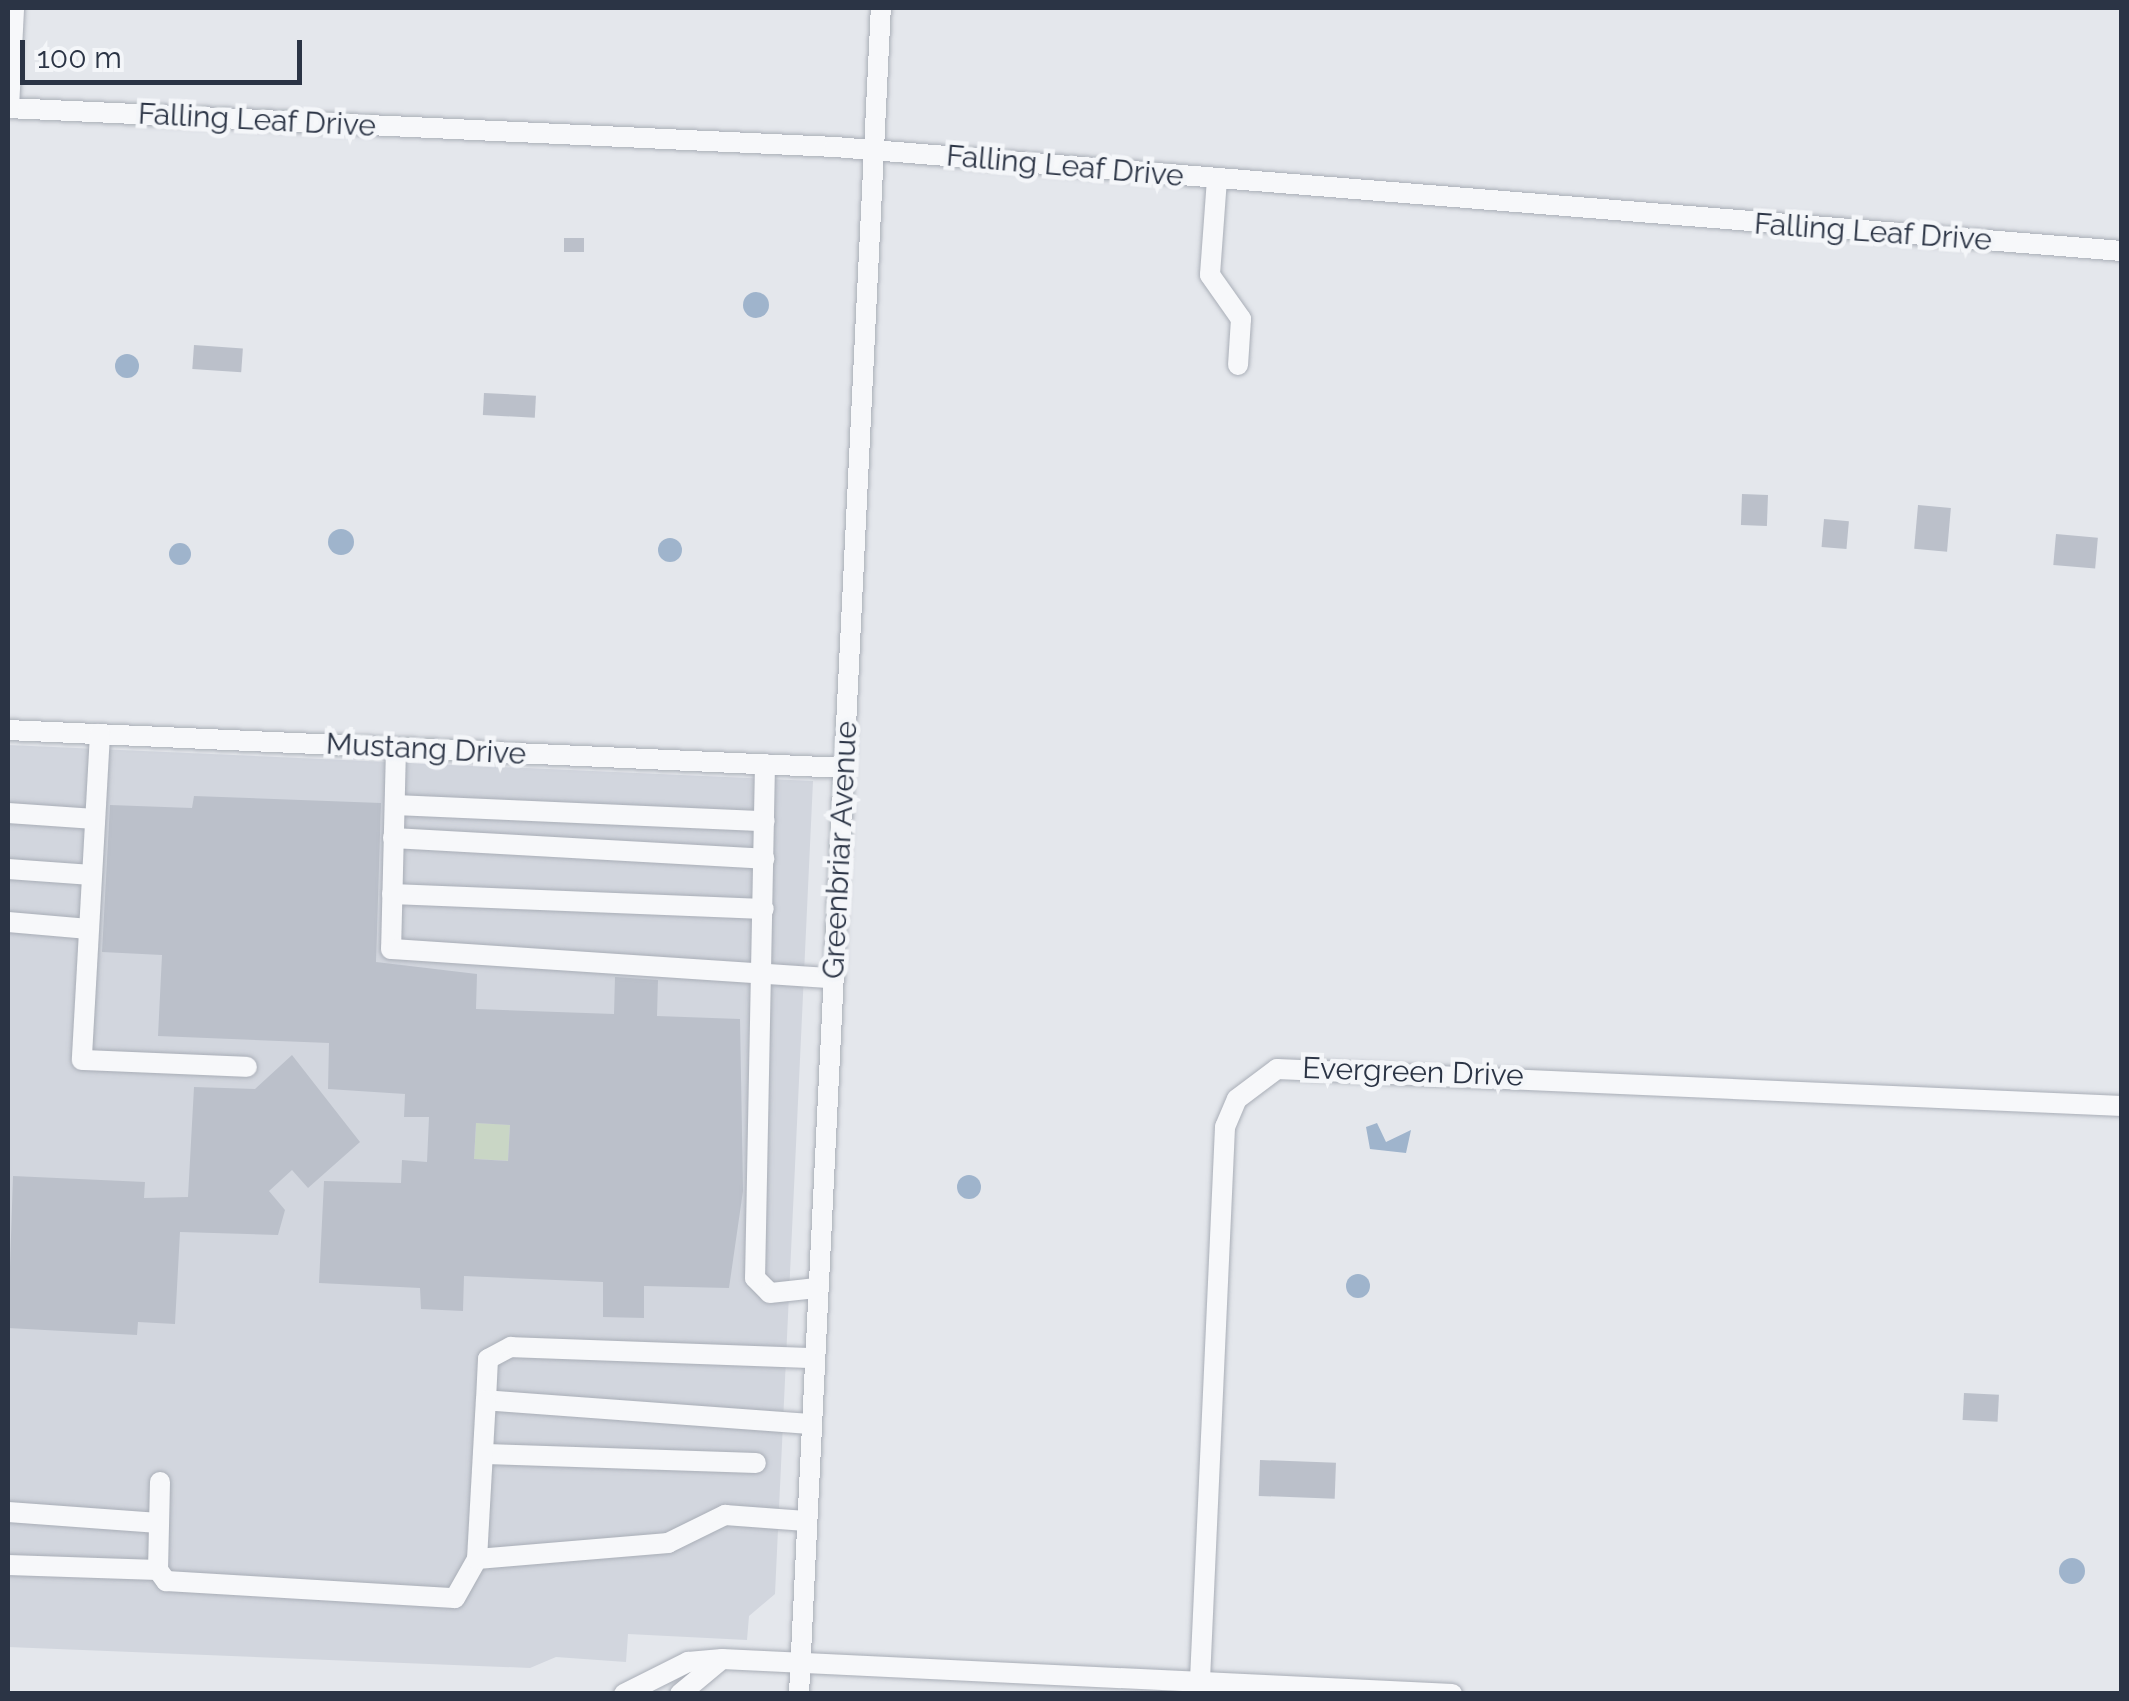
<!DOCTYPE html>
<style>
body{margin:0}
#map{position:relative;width:2129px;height:1701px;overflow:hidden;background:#e4e7ec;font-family:Raleway,sans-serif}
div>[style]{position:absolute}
.built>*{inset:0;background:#d2d6de}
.green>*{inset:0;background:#c9d6c5;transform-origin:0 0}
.water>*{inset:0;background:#9fb4cc}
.round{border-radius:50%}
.building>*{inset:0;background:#bbc0ca;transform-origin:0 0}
.roads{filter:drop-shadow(0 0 2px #a9aeb7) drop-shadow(0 0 2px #a9aeb7)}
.minor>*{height:20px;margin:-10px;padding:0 10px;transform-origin:10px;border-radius:10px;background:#f7f8fa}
span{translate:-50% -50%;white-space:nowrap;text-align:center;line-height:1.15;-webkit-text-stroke:9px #f4f6f9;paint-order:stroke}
.street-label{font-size:30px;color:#2b3445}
.frame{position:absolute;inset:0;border:10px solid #2b3445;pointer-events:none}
.scale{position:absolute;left:20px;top:40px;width:282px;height:45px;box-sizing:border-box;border:5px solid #2b3445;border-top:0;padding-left:12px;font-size:30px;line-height:35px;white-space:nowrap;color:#2b3445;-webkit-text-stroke:8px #f4f6f9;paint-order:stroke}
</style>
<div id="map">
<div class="built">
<i style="clip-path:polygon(8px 745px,813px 781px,775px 1594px,749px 1616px,747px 1640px,628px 1634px,626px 1662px,556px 1657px,530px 1668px,8px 1647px)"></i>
</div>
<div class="green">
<i style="left:476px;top:1123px;width:34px;height:36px;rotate:3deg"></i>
</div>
<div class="water">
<i class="round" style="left:743px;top:292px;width:26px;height:26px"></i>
<i class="round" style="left:115px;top:354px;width:24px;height:24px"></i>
<i class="round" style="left:328px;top:529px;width:26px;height:26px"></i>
<i class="round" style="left:658px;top:538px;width:24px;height:24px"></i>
<i class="round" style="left:169px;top:543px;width:22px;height:22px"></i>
<i style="clip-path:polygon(1377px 1123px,1386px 1142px,1411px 1130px,1406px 1153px,1370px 1149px,1366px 1127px)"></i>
<i class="round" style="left:957px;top:1175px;width:24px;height:24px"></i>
<i class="round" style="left:1346px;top:1274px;width:24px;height:24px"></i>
<i class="round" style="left:2059px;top:1558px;width:26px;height:26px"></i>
</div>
<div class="building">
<i style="left:564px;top:238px;width:20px;height:14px"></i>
<i style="left:194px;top:345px;width:49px;height:24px;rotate:4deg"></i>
<i style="left:484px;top:393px;width:52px;height:22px;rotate:3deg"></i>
<i style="left:1742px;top:494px;width:26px;height:31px;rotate:2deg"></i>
<i style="left:1918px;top:505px;width:33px;height:44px;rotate:5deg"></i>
<i style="left:1824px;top:519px;width:25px;height:28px;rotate:5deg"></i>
<i style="left:2056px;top:534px;width:42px;height:31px;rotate:5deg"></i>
<i style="clip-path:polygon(evenodd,194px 796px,381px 803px,376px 962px,477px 974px,476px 1009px,614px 1014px,615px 977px,658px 980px,657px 1016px,740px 1019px,743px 1191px,729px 1288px,644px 1286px,644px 1318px,603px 1317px,603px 1282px,464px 1276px,463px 1311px,421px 1309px,420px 1288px,319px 1283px,324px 1181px,401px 1183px,402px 1160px,427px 1162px,429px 1117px,404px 1117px,405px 1094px,328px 1089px,329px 1043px,158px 1036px,162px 955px,102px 952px,110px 805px,192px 808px,194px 796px,476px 1123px,510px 1125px,508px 1161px,474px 1159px,476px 1123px)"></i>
<i style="clip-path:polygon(292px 1055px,360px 1142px,308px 1188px,292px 1170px,269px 1191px,285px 1210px,278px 1235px,180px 1232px,175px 1324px,138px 1322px,137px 1335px,8px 1328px,13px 1176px,145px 1182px,144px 1198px,188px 1197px,194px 1087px,255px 1089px)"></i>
<i style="left:1964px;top:1393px;width:35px;height:27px;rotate:3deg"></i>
<i style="left:1260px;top:1460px;width:76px;height:36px;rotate:2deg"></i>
</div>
<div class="roads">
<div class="minor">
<i style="left:8px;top:108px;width:828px;rotate:2.7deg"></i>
<i style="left:835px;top:147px;width:1291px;rotate:4.62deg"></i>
<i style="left:9px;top:108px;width:100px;rotate:-87.1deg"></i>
<i style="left:1217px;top:179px;width:96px;rotate:94.2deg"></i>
<i style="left:1210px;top:275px;width:54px;rotate:54.8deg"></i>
<i style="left:1241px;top:319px;width:46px;rotate:93.7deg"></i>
<i style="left:8px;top:730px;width:837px;rotate:2.6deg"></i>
<i style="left:100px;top:734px;width:326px;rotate:93.2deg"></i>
<i style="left:82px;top:1060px;width:165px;rotate:2.4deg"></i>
<i style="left:396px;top:748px;width:201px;rotate:91.4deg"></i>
<i style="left:391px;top:949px;width:443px;rotate:3.8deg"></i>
<i style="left:765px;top:764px;width:514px;rotate:91.11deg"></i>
<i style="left:755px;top:1278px;width:21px;rotate:45deg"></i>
<i style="left:770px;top:1293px;width:46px;rotate:-6.2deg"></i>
<i style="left:395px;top:805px;width:370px;rotate:2.5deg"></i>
<i style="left:8px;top:813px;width:87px;rotate:3.9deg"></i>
<i style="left:393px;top:838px;width:372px;rotate:3.2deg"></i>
<i style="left:8px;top:869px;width:84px;rotate:4.1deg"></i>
<i style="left:392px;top:894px;width:372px;rotate:2.3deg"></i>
<i style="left:8px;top:922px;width:81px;rotate:4.9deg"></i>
<i style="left:810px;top:1424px;width:325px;rotate:-175.8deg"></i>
<i style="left:486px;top:1400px;width:41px;rotate:-87.2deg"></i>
<i style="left:488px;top:1359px;width:26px;rotate:-28deg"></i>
<i style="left:511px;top:1347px;width:302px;rotate:2.1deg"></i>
<i style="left:486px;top:1454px;width:270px;rotate:1.9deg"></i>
<i style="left:160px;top:1482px;width:88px;rotate:91.3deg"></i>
<i style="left:158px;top:1570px;width:14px;rotate:54deg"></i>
<i style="left:166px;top:1581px;width:289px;rotate:3.4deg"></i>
<i style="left:455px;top:1598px;width:45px;rotate:-60.6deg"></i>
<i style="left:477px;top:1559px;width:159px;rotate:-86.8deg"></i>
<i style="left:8px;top:1512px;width:151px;rotate:4.2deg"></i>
<i style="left:477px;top:1559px;width:192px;rotate:-4.8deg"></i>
<i style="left:668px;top:1543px;width:64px;rotate:-26.2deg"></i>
<i style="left:725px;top:1515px;width:81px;rotate:4.2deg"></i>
<i style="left:8px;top:1565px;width:150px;rotate:1.9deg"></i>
<i style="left:1200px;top:1680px;width:554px;rotate:-87.41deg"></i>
<i style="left:1225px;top:1127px;width:30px;rotate:-67deg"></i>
<i style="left:1237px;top:1099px;width:50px;rotate:-36.9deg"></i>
<i style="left:1277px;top:1069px;width:846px;rotate:2.51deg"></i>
<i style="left:624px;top:1694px;width:72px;rotate:-26.6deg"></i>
<i style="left:688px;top:1662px;width:34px;rotate:-5deg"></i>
<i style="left:722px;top:1659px;width:731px;rotate:2.74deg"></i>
<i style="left:680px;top:1694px;width:53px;rotate:-39.7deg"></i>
<i style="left:799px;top:1694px;width:1688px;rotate:-87.22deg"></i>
</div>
</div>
<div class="street-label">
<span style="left:257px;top:120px;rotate:3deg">Falling Leaf Drive</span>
<span style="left:1065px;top:166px;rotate:5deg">Falling Leaf Drive</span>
<span style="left:1873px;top:232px;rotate:4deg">Falling Leaf Drive</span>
<span style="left:426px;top:749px;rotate:3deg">Mustang Drive</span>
<span style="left:840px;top:850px;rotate:-87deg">Greenbriar Avenue</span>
<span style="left:1413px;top:1072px;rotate:2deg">Evergreen Drive</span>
</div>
<div class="frame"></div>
<div class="scale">100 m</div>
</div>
